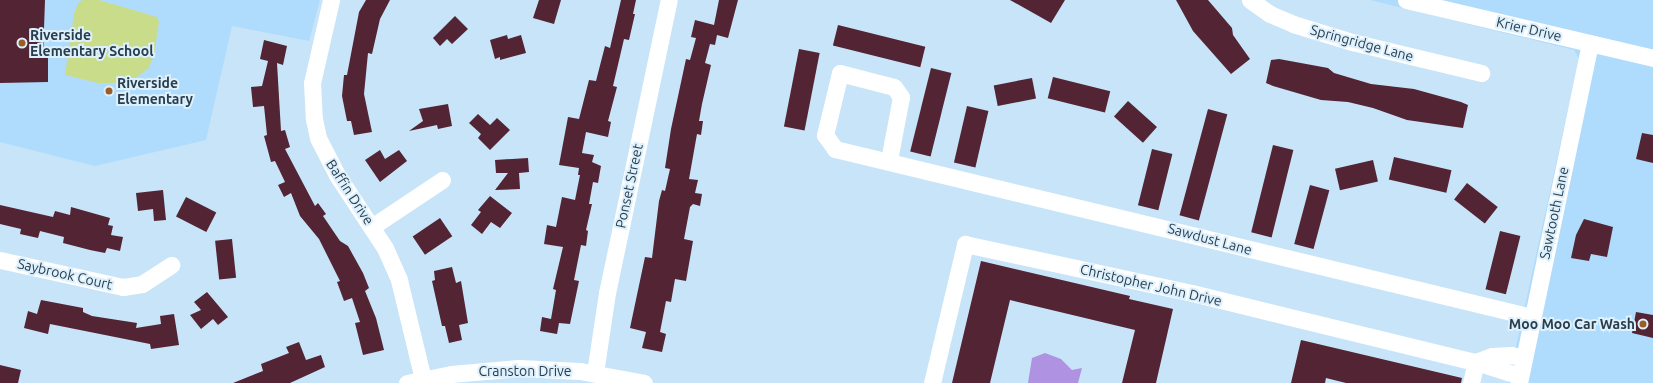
<!DOCTYPE html>
<style>
body{margin:0}
#map{position:relative;width:1653px;height:383px;overflow:hidden;background:#c7e4f9;font-family:Ubuntu,sans-serif}
div>[style]{position:absolute}
.built>*{inset:0;background:#afdcfc}
.green>*{inset:0;background:#c9dc8a}
.water>*{inset:0;background:#af93e2}
.building>*{inset:0;background:#522434;transform-origin:0 0}
.minor>*{height:17px;margin:-8.5px;padding:0 8.5px;transform-origin:8.5px;border-radius:8.5px;background:#fff}
.dots>*{width:11px;height:11px;translate:-50% -50%;box-sizing:border-box;border:2px solid #ddf0fe;border-radius:50%}
span{translate:-50% -50%;white-space:nowrap;text-align:center;line-height:1.15;-webkit-text-stroke:4px #ddf0fe;paint-order:stroke}
.street-label{font-size:14px;color:#293d4b}
.poi-label{font-size:14px;color:#293d4b;font-weight:700}
.left{translate:0 -50%;text-align:left}
.right{translate:-100% -50%;text-align:right}
</style>
<div id="map">
<div class="built">
<i style="clip-path:polygon(0 0,320px 0,309px 41px,232px 26px,206px 140px,95px 166px,0 142px)"></i>
<i style="clip-path:polygon(1370px 0,1653px 0,1653px 383px,1508px 383px,1579px 59px,1574px 50px)"></i>
</div>
<div class="green">
<i style="clip-path:polygon(83px 0,99px 0,157px 17px,159px 22px,154px 55px,148px 69px,135px 78px,117px 83px,98px 83px,65px 75px,74px 14px,78px 3px)"></i>
</div>
<div class="water">
<i style="clip-path:polygon(1045px 353px,1061px 359px,1072px 370px,1082px 368px,1078px 383px,1028px 383px,1032px 358px)"></i>
</div>
<div class="building">
<i style="clip-path:polygon(0 0,45px 0,43px 58px,48px 58px,48px 82px,0 83px)"></i>
<i style="clip-path:polygon(366px 0,390px 0,380px 19px,372px 54px,368px 53px,364px 94px,372px 132px,354px 135px,351px 121px,347px 121px,342px 96px,344px 75px,347px 75px,359px 12px)"></i>
<i style="clip-path:polygon(539px 0,561px 0,554px 24px,533px 18px)"></i>
<i style="clip-path:polygon(621px 0,636px 0,633px 14px,635px 14px,629px 40px,624px 39px,613px 86px,617px 87px,608px 121px,611px 122px,608px 137px,586px 132px,582px 153px,594px 155px,592px 162px,601px 166px,598px 183px,593px 182px,589px 204px,592px 204px,586px 230px,588px 231px,586px 246px,581px 245px,574px 280px,579px 281px,570px 324px,559px 323px,557px 334px,540px 331px,542px 317px,551px 319px,556px 290px,553px 289px,563px 247px,544px 244px,547px 225px,556px 227px,562px 197px,575px 200px,580px 175px,578px 175px,579px 168px,559px 165px,568px 117px,579px 119px,589px 80px,596px 81px,605px 46px,610px 48px)"></i>
<i style="clip-path:polygon(719px 0,738px 0,728px 38px,717px 35px,715px 45px,710px 44px,705px 63px,711px 65px,702px 104px,699px 121px,703px 121px,701px 135px,697px 134px,689px 179px,698px 180px,695px 193px,702px 194px,700px 206px,693px 204px,690px 207px,684px 239px,693px 241px,686px 281px,675px 279px,671px 302px,666px 301px,660px 332px,666px 334px,662px 352px,642px 348px,646px 332px,630px 328px,645px 257px,652px 258px,659px 201px,662px 190px,665px 191px,670px 169px,665px 168px,671px 129px,686px 59px,690px 60px,696px 38px,691px 37px,695px 20px,714px 25px)"></i>
<i style="clip-path:polygon(1010px 0,1065px 0,1051px 23px)"></i>
<i style="clip-path:polygon(1176px 0,1208px 0,1232px 28px,1233px 35px,1250px 59px,1231px 74px,1193px 31px)"></i>
<i style="clip-path:polygon(455px 16px,468px 29px,452px 44px,447px 39px,440px 46px,433px 38px)"></i>
<i style="left:838px;top:25px;width:90px;height:21px;rotate:14deg"></i>
<i style="clip-path:polygon(507px 35px,508px 39px,521px 35px,526px 53px,500px 60px,500px 57px,495px 59px,490px 40px)"></i>
<i style="clip-path:polygon(264px 40px,287px 46px,283px 65px,277px 63px,281px 131px,285px 130px,290px 147px,285px 149px,315px 206px,318px 203px,326px 214px,323px 216px,340px 241px,348px 246px,363px 273px,369px 288px,365px 291px,376px 318px,384px 350px,363px 355px,355px 323px,360px 322px,352px 298px,344px 301px,337px 282px,340px 281px,319px 239px,300px 216px,291px 193px,284px 197px,278px 185px,285px 182px,275px 161px,271px 162px,264px 136px,267px 135px,264px 106px,253px 107px,251px 87px,262px 86px,268px 61px,260px 59px)"></i>
<i style="left:799px;top:49px;width:21px;height:79px;rotate:11deg"></i>
<i style="clip-path:polygon(1279px 59px,1328px 68px,1334px 73px,1371px 84px,1414px 89px,1461px 102px,1468px 105px,1463px 128px,1407px 120px,1373px 108px,1348px 102px,1321px 100px,1273px 86px,1266px 83px,1271px 60px)"></i>
<i style="left:931px;top:68px;width:21px;height:86px;rotate:14deg"></i>
<i style="left:1053px;top:77px;width:59px;height:22px;rotate:14deg"></i>
<i style="left:1032px;top:78px;width:21px;height:39px;rotate:79deg"></i>
<i style="left:1128px;top:101px;width:39px;height:21px;rotate:42deg"></i>
<i style="clip-path:polygon(448px 104px,452px 126px,438px 129px,437px 125px,409px 131px,423px 121px,419px 109px)"></i>
<i style="left:967px;top:106px;width:22px;height:58px;rotate:13deg"></i>
<i style="left:1208px;top:109px;width:20px;height:110px;rotate:15deg"></i>
<i style="clip-path:polygon(478px 114px,490px 125px,497px 118px,510px 130px,490px 150px,478px 138px,481px 134px,469px 123px)"></i>
<i style="clip-path:polygon(1642px 133px,1653px 135px,1653px 163px,1636px 159px)"></i>
<i style="left:1273px;top:145px;width:21px;height:90px;rotate:14deg"></i>
<i style="left:1152px;top:149px;width:21px;height:58px;rotate:14deg"></i>
<i style="clip-path:polygon(380px 150px,385px 159px,399px 150px,407px 161px,380px 182px,365px 160px)"></i>
<i style="left:1394px;top:157px;width:59px;height:23px;rotate:13deg"></i>
<i style="clip-path:polygon(528px 158px,529px 172px,519px 173px,520px 189px,495px 190px,508px 173px,496px 173px,495px 160px)"></i>
<i style="left:1373px;top:160px;width:22px;height:39px;rotate:77deg"></i>
<i style="left:1467px;top:183px;width:39px;height:21px;rotate:38deg"></i>
<i style="left:1310px;top:185px;width:20px;height:61px;rotate:15deg"></i>
<i style="clip-path:polygon(163px 190px,166px 220px,154px 221px,153px 209px,138px 211px,136px 193px)"></i>
<i style="clip-path:polygon(490px 196px,512px 213px,500px 228px,491px 222px,482px 234px,471px 225px,481px 212px,478px 210px)"></i>
<i style="left:186px;top:197px;width:34px;height:22px;rotate:27deg"></i>
<i style="clip-path:polygon(0 205px,53px 217px,55px 211px,70px 215px,71px 207px,110px 218px,108px 225px,113px 226px,111px 235px,123px 237px,120px 251px,107px 248px,105px 253px,90px 250px,63px 243px,64px 237px,40px 231px,38px 238px,20px 234px,21px 229px,0 224px)"></i>
<i style="left:440px;top:218px;width:22px;height:33px;rotate:56deg"></i>
<i style="clip-path:polygon(1584px 219px,1613px 227px,1607px 257px,1591px 254px,1589px 261px,1571px 258px,1576px 235px)"></i>
<i style="left:1500px;top:231px;width:21px;height:60px;rotate:14deg"></i>
<i style="left:232px;top:239px;width:39px;height:17px;rotate:84deg"></i>
<i style="clip-path:polygon(981px 261px,1130px 296px,1129px 299px,1173px 309px,1156px 383px,1122px 383px,1135px 330px,1010px 300px,990px 383px,952px 383px)"></i>
<i style="clip-path:polygon(452px 267px,456px 283px,461px 281px,468px 323px,459px 325px,462px 340px,449px 343px,445px 326px,442px 326px,432px 281px,435px 280px,434px 271px)"></i>
<i style="clip-path:polygon(207px 292px,228px 317px,218px 325px,213px 319px,201px 329px,190px 315px,201px 310px,194px 302px)"></i>
<i style="clip-path:polygon(41px 300px,83px 308px,83px 312px,92px 316px,137px 323px,136px 328px,161px 324px,160px 316px,174px 314px,179px 345px,151px 349px,150px 344px,50px 324px,48px 334px,24px 328px,28px 311px,37px 314px)"></i>
<i style="clip-path:polygon(1636px 312px,1653px 315px,1653px 338px,1632px 333px)"></i>
<i style="clip-path:polygon(1301px 340px,1462px 378px,1461px 383px,1346px 383px,1326px 378px,1325px 383px,1291px 383px)"></i>
<i style="clip-path:polygon(299px 342px,306px 360px,321px 355px,325px 367px,290px 383px,233px 383px,263px 371px,261px 364px,289px 353px,286px 347px)"></i>
<i style="clip-path:polygon(0 365px,21px 370px,18px 383px,0 383px)"></i>
</div>
<div class="minor">
<i style="left:331px;top:0;width:85px;rotate:102.9deg"></i>
<i style="left:312px;top:83px;width:36px;rotate:87deg"></i>
<i style="left:314px;top:119px;width:19px;rotate:78deg"></i>
<i style="left:318px;top:138px;width:42px;rotate:62.8deg"></i>
<i style="left:337px;top:175px;width:87px;rotate:56.7deg"></i>
<i style="left:385px;top:248px;width:35px;rotate:66deg"></i>
<i style="left:399px;top:280px;width:102px;rotate:76.4deg"></i>
<i style="left:1250px;top:0;width:24px;rotate:35deg"></i>
<i style="left:1270px;top:14px;width:25px;rotate:23deg"></i>
<i style="left:1293px;top:24px;width:62px;rotate:17deg"></i>
<i style="left:1352px;top:42px;width:133px;rotate:13.5deg"></i>
<i style="left:1406px;top:0;width:254px;rotate:13.2deg"></i>
<i style="left:889px;top:160px;width:64px;rotate:-79.2deg"></i>
<i style="left:901px;top:97px;width:12px;rotate:-125deg"></i>
<i style="left:894px;top:87px;width:56px;rotate:-165.5deg"></i>
<i style="left:840px;top:73px;width:64px;rotate:103.6deg"></i>
<i style="left:825px;top:135px;width:17px;rotate:54deg"></i>
<i style="left:835px;top:149px;width:717px;rotate:13.55deg"></i>
<i style="left:373px;top:226px;width:83px;rotate:-33.7deg"></i>
<i style="left:0;top:260px;width:126px;rotate:12.4deg"></i>
<i style="left:123px;top:287px;width:19px;rotate:-9deg"></i>
<i style="left:142px;top:284px;width:35px;rotate:-33deg"></i>
<i style="left:1476px;top:362px;width:17px;rotate:-21deg"></i>
<i style="left:1492px;top:356px;width:19px;rotate:-3deg"></i>
<i style="left:1511px;top:355px;width:13px;rotate:13deg"></i>
<i style="left:595px;top:373px;width:81px;rotate:-81.5deg"></i>
<i style="left:607px;top:293px;width:299px;rotate:-78.1deg"></i>
<i style="left:407px;top:383px;width:45px;rotate:-11.6deg"></i>
<i style="left:451px;top:374px;width:68px;rotate:-5deg"></i>
<i style="left:519px;top:368px;width:61px;rotate:2.8deg"></i>
<i style="left:580px;top:371px;width:65px;rotate:10.6deg"></i>
<i style="left:932px;top:383px;width:143px;rotate:-76.6deg"></i>
<i style="left:965px;top:244px;width:232px;rotate:12.2deg"></i>
<i style="left:1192px;top:293px;width:292px;rotate:13.7deg"></i>
<i style="left:1476px;top:362px;width:46px;rotate:17.7deg"></i>
<i style="left:1471px;top:383px;width:22px;rotate:-77deg"></i>
<i style="left:1519px;top:383px;width:347px;rotate:-78.2deg"></i>
</div>
<div class="dots">
<i style="left:22px;top:43px;background:#9b5d23"></i>
<i style="left:109px;top:91px;background:#9b5d23"></i>
<i style="left:1643px;top:324px;background:#9b5d23"></i>
</div>
<div class="street-label">
<span style="left:1529px;top:29px;rotate:13deg">Krier Drive</span>
<span style="left:1362px;top:43px;rotate:15deg">Springridge Lane</span>
<span style="left:629px;top:186px;rotate:-78deg">Ponset Street</span>
<span style="left:350px;top:192px;rotate:57deg">Baffin Drive</span>
<span style="left:1554px;top:213px;rotate:-78deg">Sawtooth Lane</span>
<span style="left:1210px;top:239px;rotate:15deg">Sawdust Lane</span>
<span style="left:65px;top:274px;rotate:13deg">Saybrook Court</span>
<span style="left:1151px;top:285px;rotate:13deg">Christopher John Drive</span>
<span style="left:525px;top:371px">Cranston Drive</span>
</div>
<div class="poi-label">
<span class="left" style="left:30px;top:43px">Riverside<br>Elementary School</span>
<span class="left" style="left:117px;top:91px">Riverside<br>Elementary</span>
<span class="right" style="left:1635px;top:324px">Moo Moo Car Wash</span>
</div>
</div>
